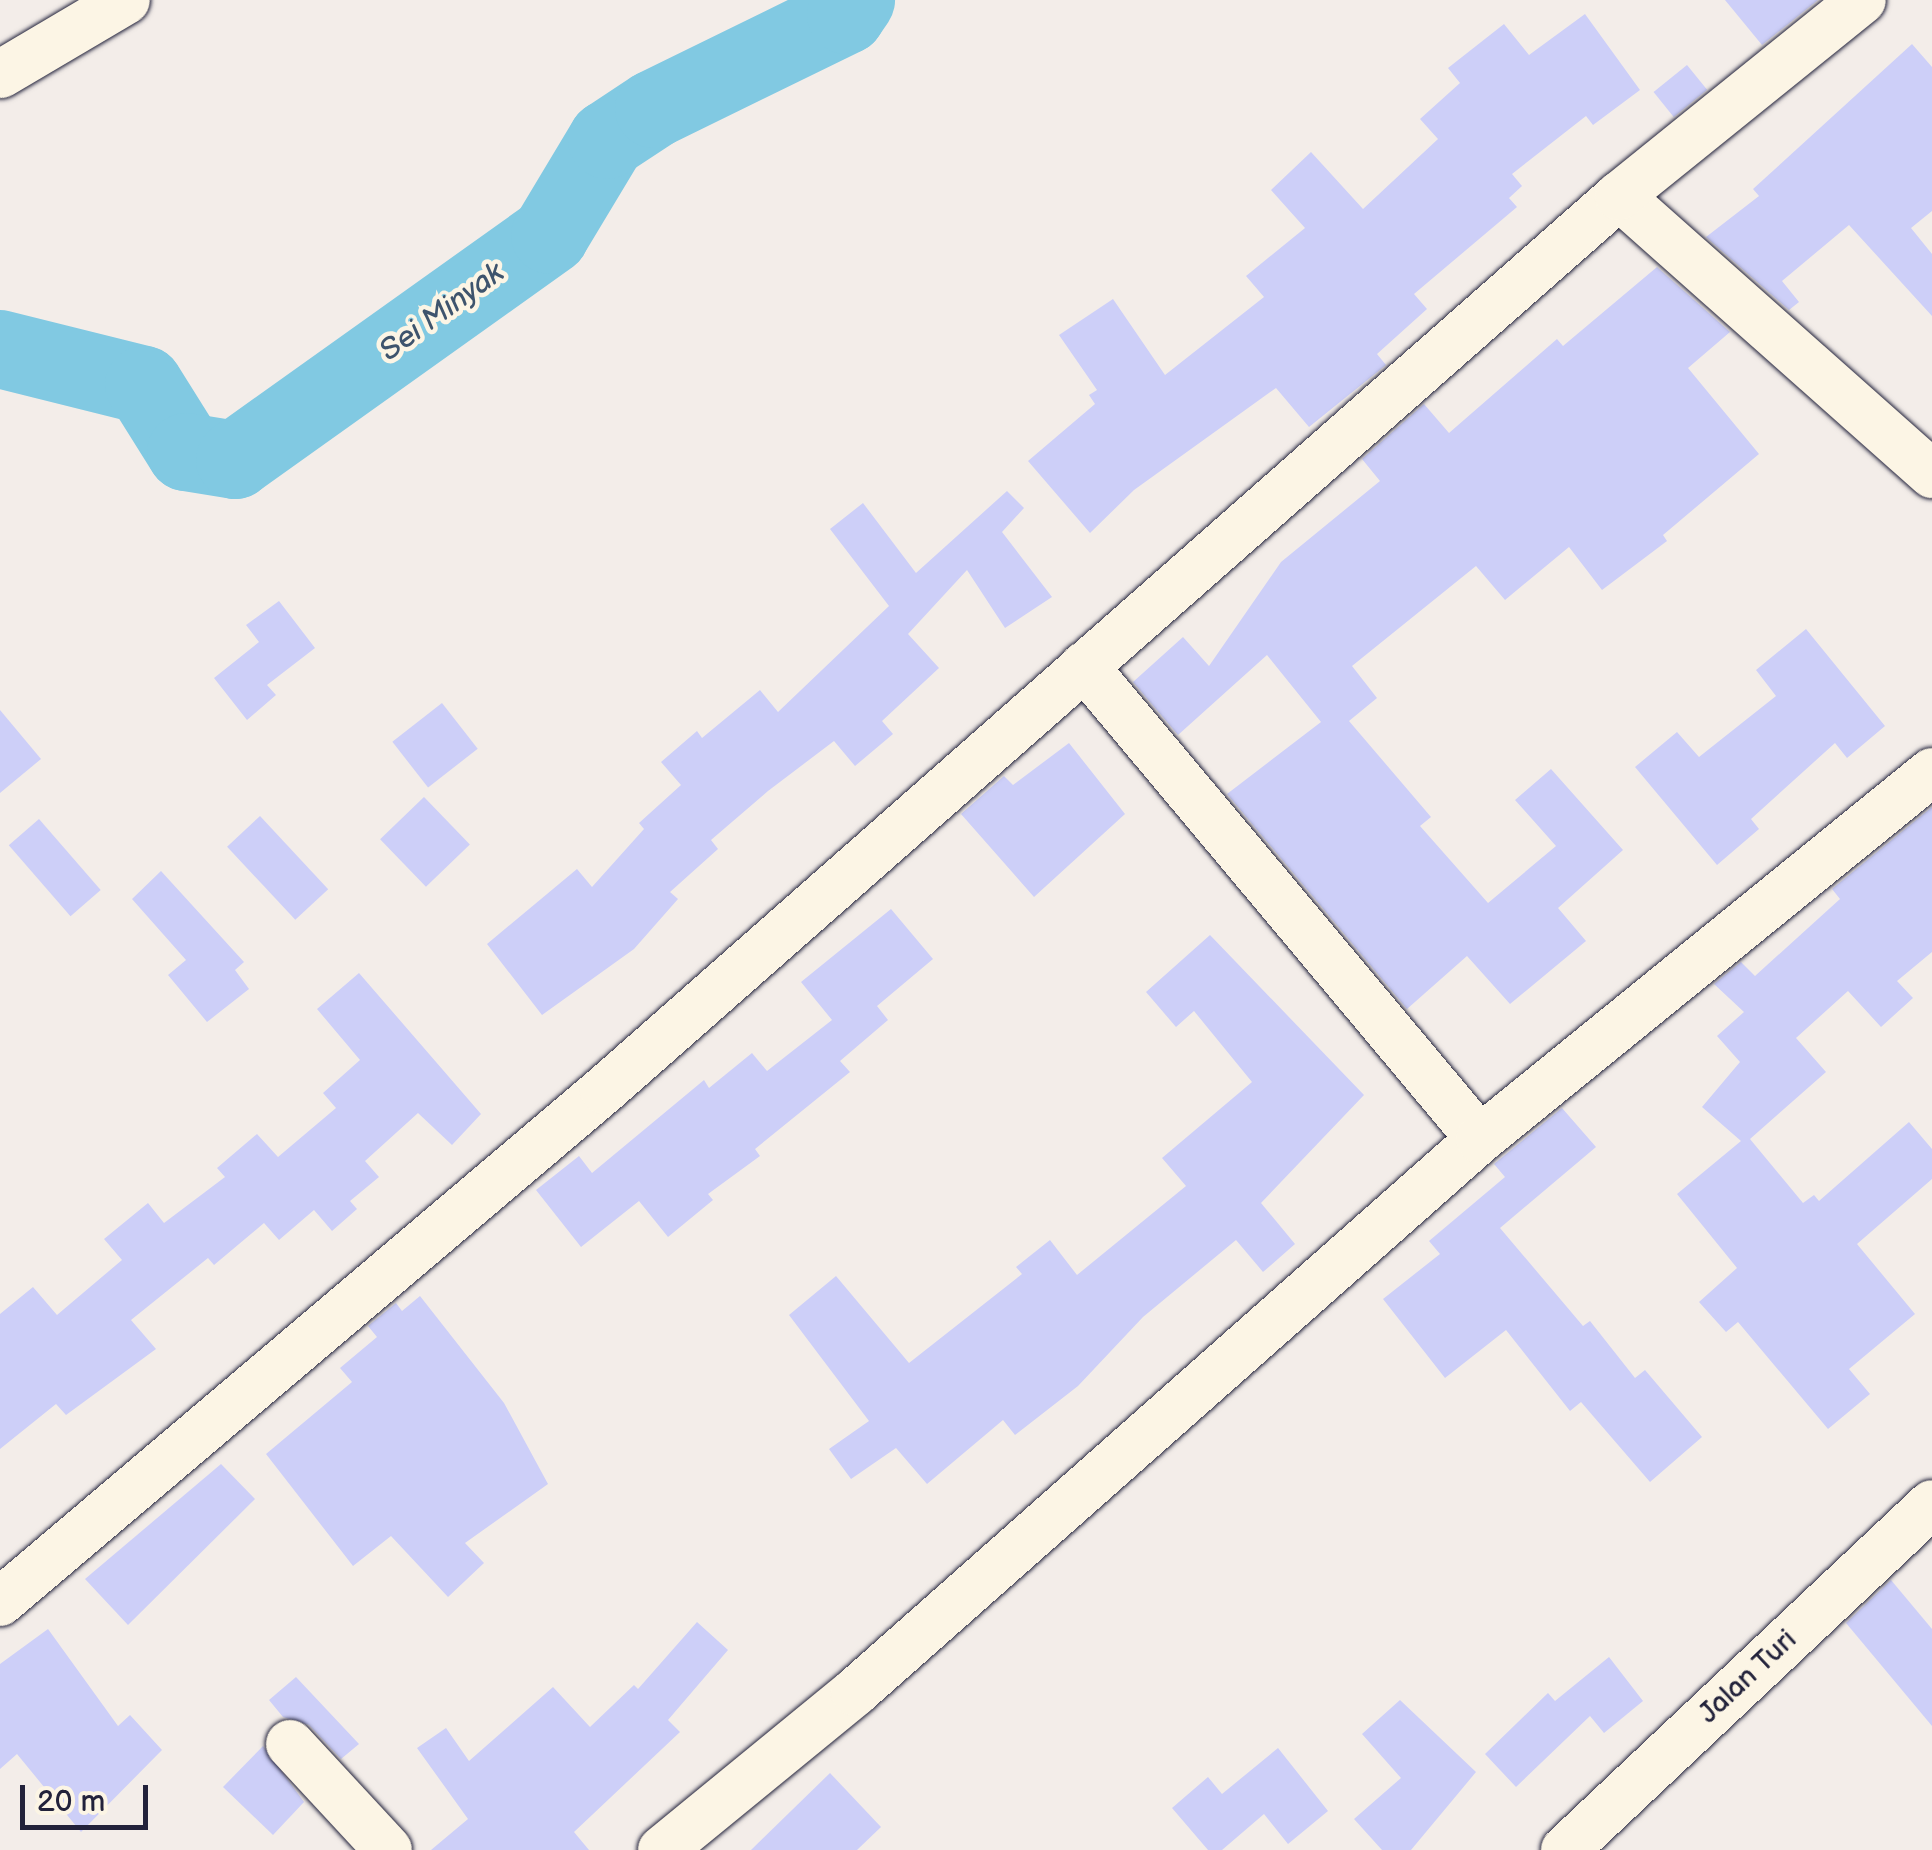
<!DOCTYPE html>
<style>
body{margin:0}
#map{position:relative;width:1932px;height:1850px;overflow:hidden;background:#f3ede9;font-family:"Balsamiq Sans",sans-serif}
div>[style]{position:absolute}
.river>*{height:78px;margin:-39px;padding:0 39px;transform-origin:39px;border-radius:39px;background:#81c9e2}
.building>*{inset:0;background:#cdcff8;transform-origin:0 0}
.roads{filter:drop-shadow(0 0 2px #22223b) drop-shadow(0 0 2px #22223b)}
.minor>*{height:48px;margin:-24px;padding:0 24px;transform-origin:24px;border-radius:24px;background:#fcf5e5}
span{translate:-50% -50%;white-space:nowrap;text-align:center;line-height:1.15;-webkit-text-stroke:9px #fcf5e5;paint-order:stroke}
.street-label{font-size:28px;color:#22223b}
.water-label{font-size:30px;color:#3e546d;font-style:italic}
.scale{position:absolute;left:20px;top:1785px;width:128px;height:45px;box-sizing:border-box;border:5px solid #22223b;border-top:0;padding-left:12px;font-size:30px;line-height:35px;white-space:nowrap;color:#22223b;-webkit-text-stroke:8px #fcf5e5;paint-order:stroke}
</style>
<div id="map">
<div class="river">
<i style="left:0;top:349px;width:148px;rotate:14deg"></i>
<i style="left:144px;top:385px;width:79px;rotate:57.9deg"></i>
<i style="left:186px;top:452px;width:50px;rotate:9.3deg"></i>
<i style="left:235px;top:460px;width:387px;rotate:-35.5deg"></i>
<i style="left:550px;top:235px;width:111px;rotate:-59deg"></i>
<i style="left:607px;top:140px;width:56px;rotate:-33.4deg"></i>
<i style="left:654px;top:109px;width:214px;rotate:-26.1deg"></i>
<i style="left:846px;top:15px;width:18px;rotate:-56deg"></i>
</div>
<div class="building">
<i style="clip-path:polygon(1725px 0,1818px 0,1762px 45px)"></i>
<i style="clip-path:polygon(1585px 14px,1640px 90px,1593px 125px,1586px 116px,1512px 174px,1522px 186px,1509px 198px,1517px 207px,1414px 294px,1427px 309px,1377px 354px,1386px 365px,1309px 427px,1276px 388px,1134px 490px,1090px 533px,1028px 461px,1095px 404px,1089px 395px,1097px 390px,1059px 335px,1113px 299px,1165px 375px,1264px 297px,1246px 276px,1305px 228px,1271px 190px,1311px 152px,1363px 209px,1438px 139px,1420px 119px,1460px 83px,1448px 68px,1504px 24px,1529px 55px)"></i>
<i style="clip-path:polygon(1912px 44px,1932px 67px,1932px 211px,1911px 228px,1932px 254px,1932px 316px,1849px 225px,1782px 281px,1799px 302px,1789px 310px,1706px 237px,1759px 196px,1753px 189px)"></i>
<i style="left:1687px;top:65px;width:32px;height:43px;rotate:51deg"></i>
<i style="clip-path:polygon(1657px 267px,1730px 332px,1688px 368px,1759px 454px,1663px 535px,1667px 541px,1602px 590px,1569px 547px,1505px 600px,1476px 566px,1352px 666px,1377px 698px,1349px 721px,1431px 817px,1420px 826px,1488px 903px,1556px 846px,1515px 800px,1551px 769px,1623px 850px,1558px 908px,1586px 941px,1510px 1004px,1467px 956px,1407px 1009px,1227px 794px,1321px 722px,1267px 655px,1178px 735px,1133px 682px,1183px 637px,1209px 666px,1281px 562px,1380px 481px,1362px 459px,1424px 404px,1449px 433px,1557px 339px,1563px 346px)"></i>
<i style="clip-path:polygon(1007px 491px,1024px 508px,1002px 532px,1052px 597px,1005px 628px,967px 570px,908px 634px,939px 668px,882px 721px,893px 734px,855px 766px,834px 741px,768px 791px,711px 840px,718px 849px,670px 892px,678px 899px,634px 949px,542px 1015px,487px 944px,577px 869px,592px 887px,644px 829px,639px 823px,681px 785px,661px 762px,697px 731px,702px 738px,760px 690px,778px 712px,889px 606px,830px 529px,863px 503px,916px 573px)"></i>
<i style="clip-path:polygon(279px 601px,315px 648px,267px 685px,276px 695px,247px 720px,214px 678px,259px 642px,246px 625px)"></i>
<i style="clip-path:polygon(1806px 629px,1885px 726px,1847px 758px,1835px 743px,1751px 819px,1759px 829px,1717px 865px,1635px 767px,1677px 732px,1699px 757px,1776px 696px,1756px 670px)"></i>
<i style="left:442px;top:703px;width:58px;height:63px;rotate:52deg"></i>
<i style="clip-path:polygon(0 710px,41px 759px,0 793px)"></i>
<i style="clip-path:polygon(1069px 743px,1125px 814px,1034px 897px,961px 814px,1004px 776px,1013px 785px)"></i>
<i style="left:424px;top:797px;width:66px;height:61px;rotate:46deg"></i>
<i style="clip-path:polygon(1932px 807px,1932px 952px,1897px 981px,1913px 998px,1881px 1027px,1848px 991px,1796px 1038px,1826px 1072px,1750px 1139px,1803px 1203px,1814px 1195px,1819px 1201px,1909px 1122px,1932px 1149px,1932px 1179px,1857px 1244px,1915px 1314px,1849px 1369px,1870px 1394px,1828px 1429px,1738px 1322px,1726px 1332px,1699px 1302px,1737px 1268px,1677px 1194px,1741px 1141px,1702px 1107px,1740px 1062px,1717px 1036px,1744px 1012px,1714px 984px,1741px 962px,1755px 976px,1840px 899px,1832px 889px)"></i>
<i style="left:260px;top:816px;width:100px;height:45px;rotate:47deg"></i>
<i style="left:39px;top:819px;width:94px;height:40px;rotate:49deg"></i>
<i style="clip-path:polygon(161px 871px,244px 962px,235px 970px,249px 989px,207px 1022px,168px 975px,186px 960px,132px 899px)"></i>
<i style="clip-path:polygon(891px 909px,933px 959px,877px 1006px,888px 1020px,840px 1061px,850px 1072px,755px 1149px,760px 1156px,708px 1194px,713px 1200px,668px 1237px,639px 1201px,581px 1247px,536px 1190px,579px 1156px,592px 1173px,704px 1080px,709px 1088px,752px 1053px,767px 1071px,832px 1020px,801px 982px)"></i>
<i style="clip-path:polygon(1210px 935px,1364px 1095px,1261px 1203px,1295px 1244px,1263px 1272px,1236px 1240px,1143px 1317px,1078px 1386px,1015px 1435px,1003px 1420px,927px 1484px,896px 1448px,851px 1479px,829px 1449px,869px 1421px,789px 1315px,836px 1276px,909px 1363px,1022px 1274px,1016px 1267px,1050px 1240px,1077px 1275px,1186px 1186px,1162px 1158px,1252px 1082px,1194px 1011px,1176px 1027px,1146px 992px)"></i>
<i style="clip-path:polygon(359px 973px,481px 1114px,452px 1145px,418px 1113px,365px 1161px,379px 1177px,350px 1201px,357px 1209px,332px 1231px,314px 1210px,279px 1240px,264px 1223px,214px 1265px,208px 1258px,131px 1320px,156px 1349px,66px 1415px,56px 1404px,0 1449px,0 1314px,33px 1287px,57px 1315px,122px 1260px,104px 1239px,148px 1203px,164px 1223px,225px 1177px,217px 1168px,257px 1134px,278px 1157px,336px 1108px,323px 1093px,360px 1060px,317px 1009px)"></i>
<i style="clip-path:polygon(1562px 1108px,1596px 1147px,1500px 1228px,1583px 1326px,1590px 1321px,1635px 1378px,1645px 1370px,1702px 1437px,1650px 1482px,1581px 1402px,1570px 1411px,1506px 1330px,1445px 1378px,1383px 1299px,1440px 1254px,1429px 1241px,1505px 1177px,1494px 1164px)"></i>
<i style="clip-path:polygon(420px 1296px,504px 1403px,548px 1484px,465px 1543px,484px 1563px,448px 1597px,391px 1536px,353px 1566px,266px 1454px,352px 1382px,340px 1368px,377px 1337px,368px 1326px,396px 1303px,402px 1311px)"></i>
<i style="clip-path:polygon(221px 1464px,255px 1499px,128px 1625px,85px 1579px)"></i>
<i style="clip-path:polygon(1891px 1580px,1932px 1629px,1932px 1726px,1846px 1623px)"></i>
<i style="clip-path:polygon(697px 1622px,728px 1650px,668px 1720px,680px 1732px,574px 1832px,589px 1850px,431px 1850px,468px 1819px,417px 1748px,446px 1728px,469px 1761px,553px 1687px,590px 1727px,634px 1685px,638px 1689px)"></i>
<i style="clip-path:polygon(48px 1629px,118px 1726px,130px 1715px,162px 1750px,81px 1832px,17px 1754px,0 1769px,0 1664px)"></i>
<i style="clip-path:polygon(1609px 1657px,1643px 1701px,1604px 1733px,1590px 1716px,1516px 1787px,1485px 1754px,1548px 1693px,1555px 1701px)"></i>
<i style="clip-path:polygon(296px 1677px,359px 1744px,341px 1759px,309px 1725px,283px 1717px,269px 1700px)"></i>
<i style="clip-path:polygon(1400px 1700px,1476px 1772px,1411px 1850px,1382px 1850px,1354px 1819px,1401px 1778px,1362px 1734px)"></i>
<i style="clip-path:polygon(263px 1746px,304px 1802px,273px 1835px,223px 1787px)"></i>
<i style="clip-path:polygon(1278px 1748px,1328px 1811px,1288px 1844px,1264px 1814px,1222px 1850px,1208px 1850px,1172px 1808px,1208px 1777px,1222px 1794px)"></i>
<i style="clip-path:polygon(830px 1773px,881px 1827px,857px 1850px,751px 1850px)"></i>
</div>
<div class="roads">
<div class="minor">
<i style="left:1px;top:74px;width:145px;rotate:-30.6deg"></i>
<i style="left:1619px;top:196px;width:419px;rotate:41.6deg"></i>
<i style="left:1084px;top:666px;width:617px;rotate:50.06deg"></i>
<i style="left:0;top:1602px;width:792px;rotate:-40.29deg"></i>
<i style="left:604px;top:1090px;width:1353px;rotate:-41.37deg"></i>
<i style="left:1619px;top:196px;width:312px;rotate:-38.9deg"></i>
<i style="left:290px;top:1744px;width:144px;rotate:47.2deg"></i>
<i style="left:662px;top:1850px;width:249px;rotate:-39.3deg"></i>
<i style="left:855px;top:1692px;width:835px;rotate:-41.5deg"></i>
<i style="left:1480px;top:1139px;width:582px;rotate:-39.07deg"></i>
<i style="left:1565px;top:1850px;width:504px;rotate:-43.31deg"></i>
</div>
</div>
<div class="street-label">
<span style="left:1748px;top:1677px;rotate:-43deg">Jalan Turi</span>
</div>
<div class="water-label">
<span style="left:442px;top:312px;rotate:-36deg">Sei Minyak</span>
</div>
<div class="scale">20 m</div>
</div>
